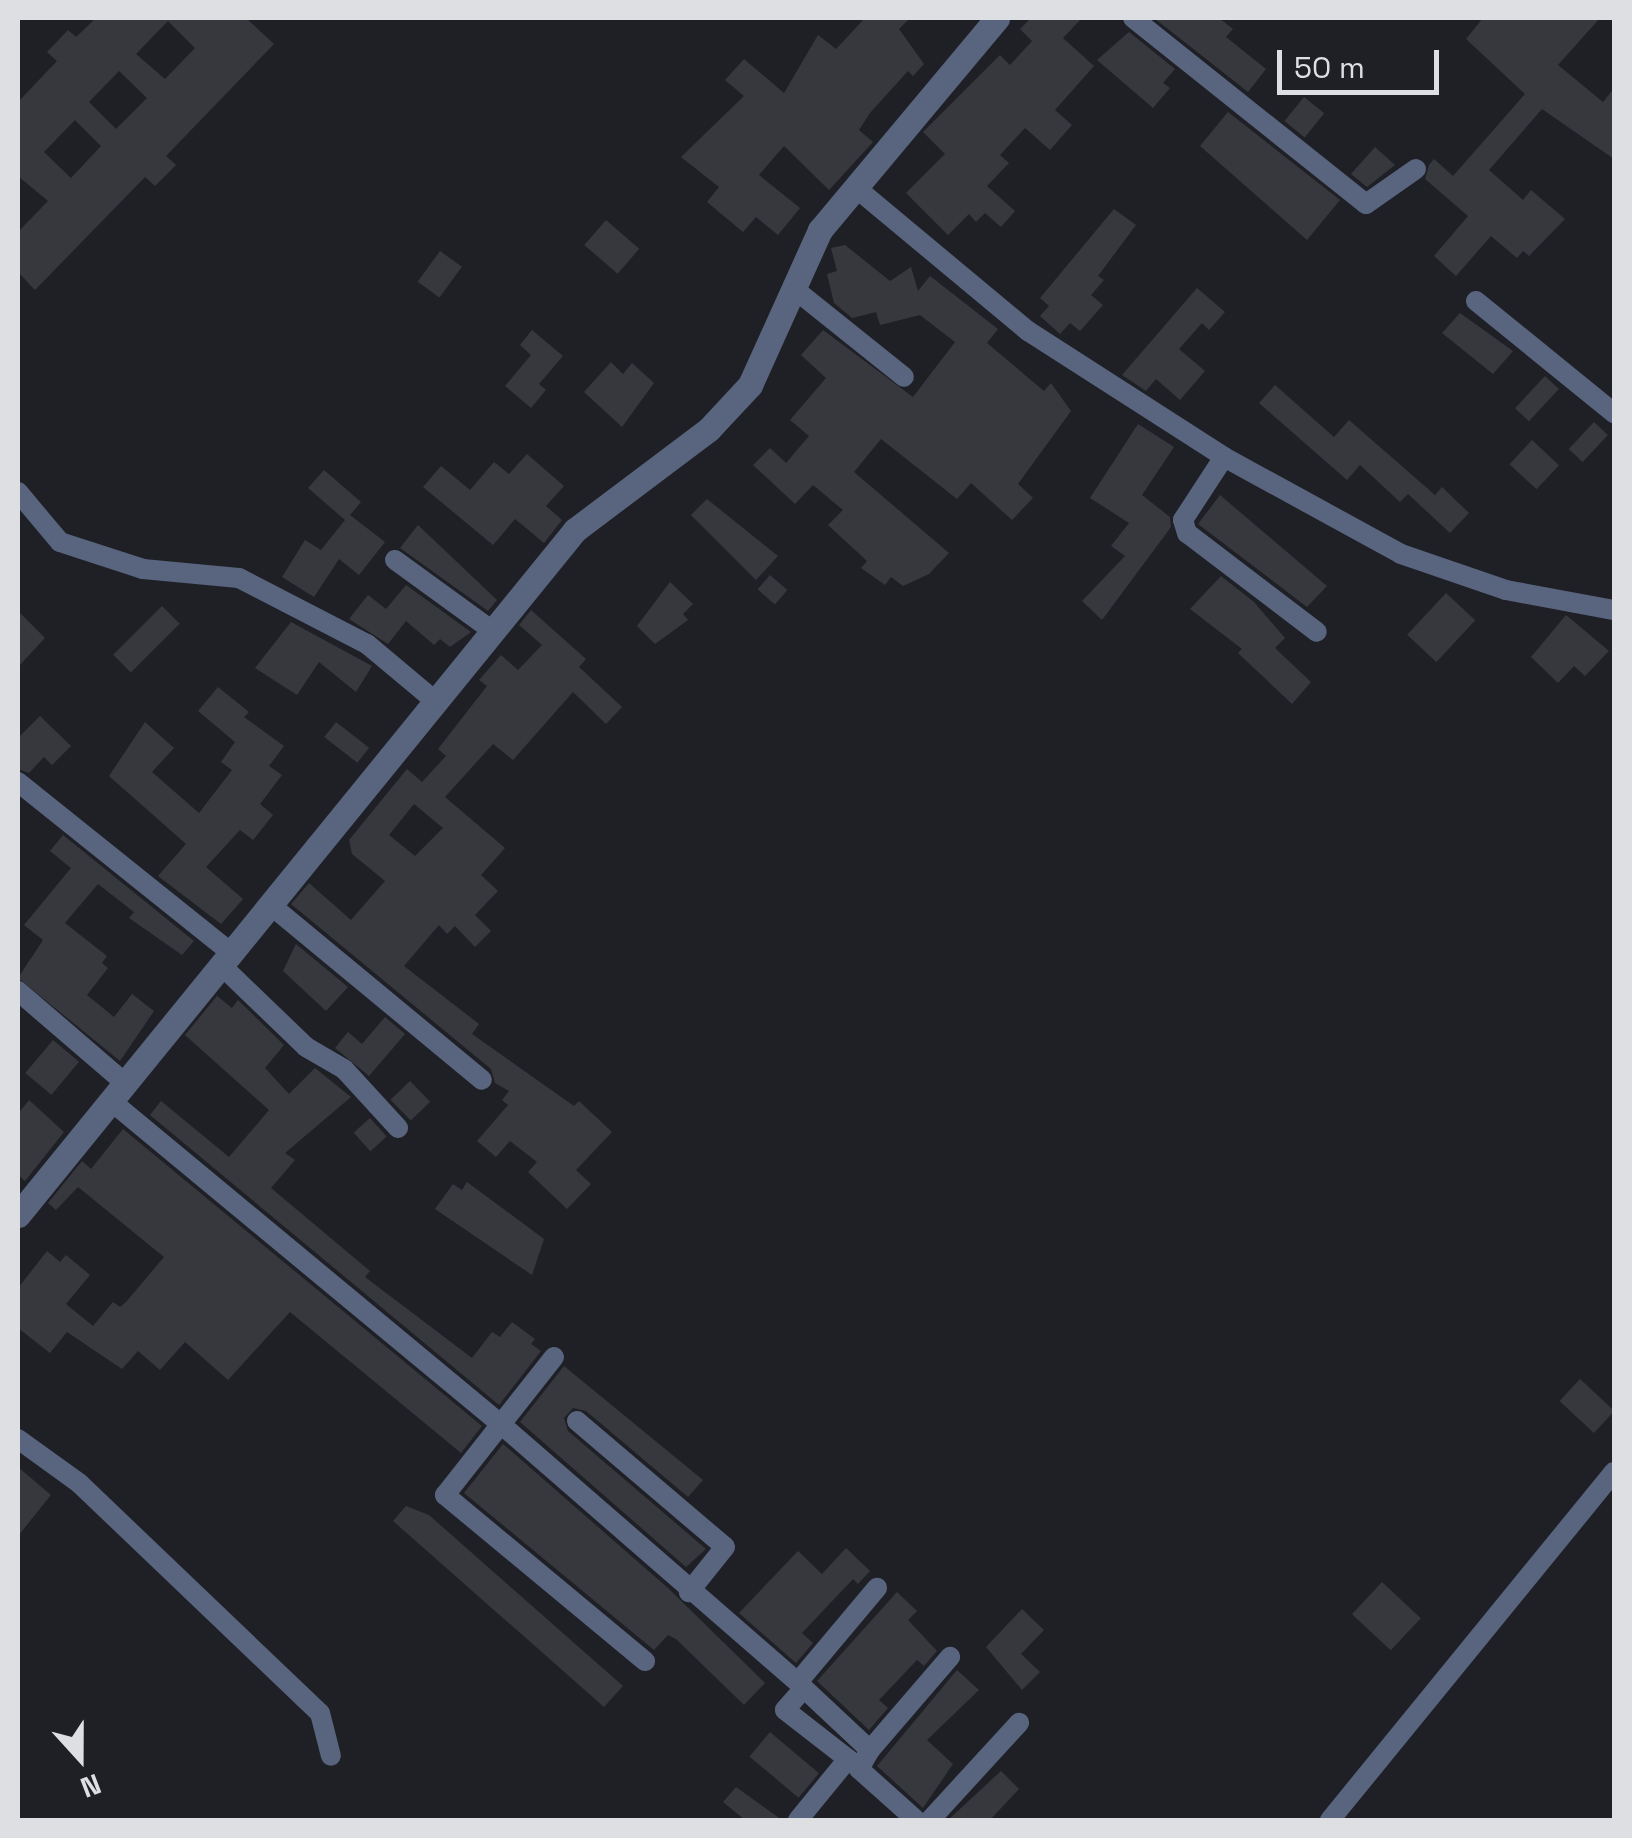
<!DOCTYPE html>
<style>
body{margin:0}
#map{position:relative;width:1632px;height:1838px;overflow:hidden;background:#1e2026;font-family:"Space Grotesk",sans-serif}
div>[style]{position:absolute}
.building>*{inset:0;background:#36383e;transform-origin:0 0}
.minor>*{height:20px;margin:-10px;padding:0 10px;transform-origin:10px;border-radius:10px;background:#59647e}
.tertiary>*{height:25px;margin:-12.5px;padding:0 12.5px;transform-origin:12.5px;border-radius:12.5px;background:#59647e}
span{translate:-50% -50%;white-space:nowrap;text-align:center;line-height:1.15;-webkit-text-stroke:9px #1e2026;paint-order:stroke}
.frame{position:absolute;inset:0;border:20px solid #dddfe3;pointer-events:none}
.north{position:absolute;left:30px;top:1708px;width:100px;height:100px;-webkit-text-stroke:8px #1e2026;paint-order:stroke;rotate:159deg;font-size:28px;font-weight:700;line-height:40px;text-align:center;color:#dddfe3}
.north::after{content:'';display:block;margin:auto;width:35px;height:45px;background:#dddfe3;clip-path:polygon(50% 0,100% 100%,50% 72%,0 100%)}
.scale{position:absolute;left:1277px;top:50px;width:162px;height:45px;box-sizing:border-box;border:5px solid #dddfe3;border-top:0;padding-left:12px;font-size:30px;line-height:35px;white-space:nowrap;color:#dddfe3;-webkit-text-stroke:8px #1e2026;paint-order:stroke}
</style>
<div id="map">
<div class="building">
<i style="clip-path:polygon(evenodd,96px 18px,246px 18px,274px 44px,166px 156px,176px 165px,155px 186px,145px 177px,35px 290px,18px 272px,18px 232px,48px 201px,18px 176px,18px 102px,57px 61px,47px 52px,68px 30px,76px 37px,96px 18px,168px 21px,195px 48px,165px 79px,136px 54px,168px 21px,96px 18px,119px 71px,147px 98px,116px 129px,89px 102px,119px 71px,96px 18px,75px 120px,101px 146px,71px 178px,44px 152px,75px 120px)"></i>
<i style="clip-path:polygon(865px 18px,910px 18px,899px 29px,924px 64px,913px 76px,908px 71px,870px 113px,859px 130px,873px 142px,829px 190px,784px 146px,759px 175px,800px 208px,778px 235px,756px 217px,743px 232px,707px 202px,719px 187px,681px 157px,744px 96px,725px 80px,744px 59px,784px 93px,818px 35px,836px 49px)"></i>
<i style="clip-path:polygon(1031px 18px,1082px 18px,1063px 38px,1094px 66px,1055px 110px,1072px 125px,1050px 150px,1025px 128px,1000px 155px,1009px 163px,987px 186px,1015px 211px,1001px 227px,985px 213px,976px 222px,969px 214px,948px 235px,906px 193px,945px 154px,923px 132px,1000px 55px,1010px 65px,1032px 41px,1020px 29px)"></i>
<i style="clip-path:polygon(1154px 18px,1219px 18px,1233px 29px,1226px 37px,1266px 69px,1248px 92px)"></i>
<i style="clip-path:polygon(1483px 18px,1600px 18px,1558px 65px,1603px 102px,1614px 88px,1614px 159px,1542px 109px,1489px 170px,1523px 200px,1531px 190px,1565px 219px,1529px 256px,1523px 251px,1517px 258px,1491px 236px,1456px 276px,1434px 256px,1468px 216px,1425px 179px,1429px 165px,1434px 159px,1453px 176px,1525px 94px,1466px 39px)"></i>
<i style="clip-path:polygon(1129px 32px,1175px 69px,1163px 83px,1170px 88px,1153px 108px,1097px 60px)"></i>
<i style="left:1304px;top:97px;width:26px;height:31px;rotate:39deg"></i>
<i style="clip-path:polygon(1228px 112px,1340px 200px,1307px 240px,1200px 146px)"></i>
<i style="clip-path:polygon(1375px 147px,1395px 165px,1367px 187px,1351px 174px)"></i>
<i style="clip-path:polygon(1114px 209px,1136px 225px,1098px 276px,1104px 280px,1091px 295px,1103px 305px,1080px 331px,1070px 323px,1060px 334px,1040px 316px,1049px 306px,1040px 298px)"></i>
<i style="left:606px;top:220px;width:44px;height:33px;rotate:41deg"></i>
<i style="clip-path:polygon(845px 245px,890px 281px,911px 267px,918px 291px,930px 276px,998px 329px,987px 343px,1044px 391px,1051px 383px,1071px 411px,1018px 484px,1033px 498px,1012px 520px,971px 483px,957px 499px,881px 439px,854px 472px,949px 553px,929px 574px,903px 586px,891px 577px,885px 585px,861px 568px,867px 561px,828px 525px,843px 510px,813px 485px,795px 504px,753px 465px,770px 448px,786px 463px,809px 436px,790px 420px,826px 378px,801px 355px,823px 330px,913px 397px,955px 342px,920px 315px,880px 325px,876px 312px,852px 318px,834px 303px,827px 274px,837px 271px,831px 248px)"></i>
<i style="left:440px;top:251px;width:27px;height:38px;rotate:36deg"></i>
<i style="clip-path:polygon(1197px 288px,1225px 312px,1209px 330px,1202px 323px,1179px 349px,1205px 371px,1180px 400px,1156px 379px,1146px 391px,1122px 375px)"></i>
<i style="clip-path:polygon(1460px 313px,1513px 351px,1493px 374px,1442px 333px)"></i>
<i style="clip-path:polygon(532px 330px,563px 356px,539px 384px,546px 390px,531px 408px,505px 386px,531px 355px,520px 345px)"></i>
<i style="clip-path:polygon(611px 362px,623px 374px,632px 363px,654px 383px,622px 427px,584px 392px)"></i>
<i style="left:1545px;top:376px;width:19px;height:44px;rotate:43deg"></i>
<i style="clip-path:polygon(1275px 385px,1334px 437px,1349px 420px,1435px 495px,1442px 487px,1469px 513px,1450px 533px,1408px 494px,1400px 502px,1360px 465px,1347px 480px,1259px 403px)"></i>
<i style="left:1594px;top:422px;width:19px;height:37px;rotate:43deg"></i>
<i style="clip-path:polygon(1138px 424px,1174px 447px,1142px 495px,1170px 517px,1171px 527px,1102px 620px,1082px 601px,1125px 556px,1111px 546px,1129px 523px,1090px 498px)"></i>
<i style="left:1532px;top:440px;width:37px;height:33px;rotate:43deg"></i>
<i style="clip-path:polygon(527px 454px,564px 486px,546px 506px,562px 520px,544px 543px,515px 519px,493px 545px,423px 487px,441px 466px,470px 490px,494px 462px,509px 474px)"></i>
<i style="clip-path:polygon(324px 470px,361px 502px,350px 515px,385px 542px,359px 575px,339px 559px,314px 597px,282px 577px,305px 540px,321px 550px,345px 520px,308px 488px)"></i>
<i style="clip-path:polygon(1220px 495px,1327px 586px,1307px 607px,1198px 524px)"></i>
<i style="clip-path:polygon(707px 499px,778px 556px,756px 580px,691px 515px)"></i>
<i style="clip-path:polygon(418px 525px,497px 600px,488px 611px,400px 548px)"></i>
<i style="left:770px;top:575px;width:23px;height:19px;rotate:41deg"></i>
<i style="clip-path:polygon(1221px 576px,1254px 602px,1285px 638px,1275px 648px,1311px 682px,1292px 704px,1238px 653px,1242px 649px,1190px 609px)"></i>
<i style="clip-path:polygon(670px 582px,693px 604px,683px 614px,688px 620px,655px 644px,637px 626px)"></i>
<i style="clip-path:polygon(406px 585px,471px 632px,450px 647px,440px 639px,434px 645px,406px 621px,388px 644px,349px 619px,368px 595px,386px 609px)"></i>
<i style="left:1446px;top:593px;width:40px;height:57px;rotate:43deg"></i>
<i style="left:162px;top:606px;width:25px;height:69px;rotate:45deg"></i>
<i style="clip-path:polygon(evenodd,531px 610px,586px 659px,579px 667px,622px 707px,606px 724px,573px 692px,513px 760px,493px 744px,445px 797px,505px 848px,481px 875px,498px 891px,475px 915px,491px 931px,475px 947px,455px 926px,447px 934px,439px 925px,404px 966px,479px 1024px,472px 1034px,574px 1106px,579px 1101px,612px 1132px,576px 1170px,591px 1184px,567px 1209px,528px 1172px,537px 1162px,510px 1141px,496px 1157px,477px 1141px,508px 1105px,502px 1100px,509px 1091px,495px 1083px,491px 1069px,291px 904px,309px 883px,351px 920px,385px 881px,352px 854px,349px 840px,407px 769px,422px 782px,446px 756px,438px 749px,487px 686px,479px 680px,501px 655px,518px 670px,542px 645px,519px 625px,531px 610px,414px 804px,443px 828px,415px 856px,389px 835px,414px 804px)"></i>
<i style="clip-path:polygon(18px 611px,45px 638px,18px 667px)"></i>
<i style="clip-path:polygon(1566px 615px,1609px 651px,1585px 676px,1574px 666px,1558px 683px,1531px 657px)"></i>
<i style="clip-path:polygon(291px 622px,372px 666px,356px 692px,319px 662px,297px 695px,255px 668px)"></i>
<i style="clip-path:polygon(218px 687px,249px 712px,244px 717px,284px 746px,269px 766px,282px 775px,260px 804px,273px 815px,253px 840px,240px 830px,206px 867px,243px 899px,221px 924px,158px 876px,186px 844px,109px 776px,145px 722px,174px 748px,152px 772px,199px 813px,232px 770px,221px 762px,235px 742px,198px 711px)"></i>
<i style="clip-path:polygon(40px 716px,71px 746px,52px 765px,44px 757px,29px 773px,18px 769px,18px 738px)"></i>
<i style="left:336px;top:722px;width:42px;height:19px;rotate:38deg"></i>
<i style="clip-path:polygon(63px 835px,194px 941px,182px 955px,129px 918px,134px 912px,98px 884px,65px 923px,107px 956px,102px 963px,108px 968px,87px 995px,114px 1017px,132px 994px,154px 1011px,120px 1061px,18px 978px,43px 940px,24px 925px,71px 868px,50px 851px)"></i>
<i style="clip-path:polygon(296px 944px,348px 987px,326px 1011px,283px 971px)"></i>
<i style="clip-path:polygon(217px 996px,232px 1008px,238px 1000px,284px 1045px,265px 1068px,289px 1094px,315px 1068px,351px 1097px,285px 1153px,295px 1160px,271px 1188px,370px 1271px,365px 1277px,472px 1358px,492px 1332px,500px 1337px,512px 1322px,535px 1339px,531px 1344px,541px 1351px,499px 1405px,150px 1115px,161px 1101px,229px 1157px,269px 1110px,185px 1035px)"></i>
<i style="clip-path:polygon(385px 1017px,405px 1034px,369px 1076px,335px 1048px,348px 1032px,362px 1044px)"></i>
<i style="left:53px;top:1040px;width:34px;height:43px;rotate:40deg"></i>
<i style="left:410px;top:1081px;width:29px;height:27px;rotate:46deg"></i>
<i style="clip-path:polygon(29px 1100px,64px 1132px,25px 1181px,18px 1175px,18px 1114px)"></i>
<i style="left:370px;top:1118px;width:25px;height:22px;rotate:48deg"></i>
<i style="clip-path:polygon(123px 1129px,482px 1426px,461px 1453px,290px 1312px,228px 1380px,185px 1342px,160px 1370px,138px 1351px,122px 1369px,67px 1332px,50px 1353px,18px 1328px,18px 1288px,47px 1251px,60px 1262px,66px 1255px,90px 1275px,66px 1304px,93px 1326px,113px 1302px,120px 1307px,126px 1302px,164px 1257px,78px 1187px,56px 1210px,48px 1203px,82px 1161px,91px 1169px)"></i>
<i style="clip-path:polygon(467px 1182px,544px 1239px,532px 1275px,435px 1209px,453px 1184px,462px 1190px)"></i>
<i style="clip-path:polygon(564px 1366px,703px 1480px,688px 1497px,586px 1411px,573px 1408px,564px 1418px,568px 1431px,706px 1549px,686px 1567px,520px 1422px)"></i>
<i style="left:1580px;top:1379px;width:47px;height:30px;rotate:43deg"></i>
<i style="clip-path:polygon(503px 1444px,668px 1588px,765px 1683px,744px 1705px,676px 1639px,668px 1635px,654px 1650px,464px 1493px)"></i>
<i style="clip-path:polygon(18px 1467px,51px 1495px,18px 1536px)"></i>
<i style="clip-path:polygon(406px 1506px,429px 1515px,623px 1686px,604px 1707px,393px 1521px)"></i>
<i style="clip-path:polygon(846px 1548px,870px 1571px,858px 1584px,853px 1579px,802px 1633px,813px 1643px,796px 1663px,739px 1613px,798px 1551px,822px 1574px)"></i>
<i style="left:1382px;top:1582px;width:53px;height:44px;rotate:43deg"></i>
<i style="clip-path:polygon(897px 1592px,917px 1611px,908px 1620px,937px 1651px,924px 1666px,917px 1660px,879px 1700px,888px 1708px,869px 1730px,817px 1681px)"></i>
<i style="clip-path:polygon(1022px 1609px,1044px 1630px,1021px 1654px,1040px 1672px,1022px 1690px,986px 1647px)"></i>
<i style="clip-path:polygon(957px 1670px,979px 1690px,927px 1740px,953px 1764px,923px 1808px,877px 1766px)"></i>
<i style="left:770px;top:1732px;width:64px;height:32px;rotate:40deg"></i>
<i style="clip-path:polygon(1001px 1771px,1019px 1789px,990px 1820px,948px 1820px)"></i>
<i style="clip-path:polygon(736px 1787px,782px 1820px,745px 1820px,723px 1802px)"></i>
</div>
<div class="minor">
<i style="left:1133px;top:18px;width:298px;rotate:38.6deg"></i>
<i style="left:1366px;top:204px;width:61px;rotate:-35deg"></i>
<i style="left:855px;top:187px;width:225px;rotate:39.8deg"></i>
<i style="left:1028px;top:331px;width:233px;rotate:32.7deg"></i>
<i style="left:1224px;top:457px;width:202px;rotate:28.7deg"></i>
<i style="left:1401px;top:554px;width:111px;rotate:18.9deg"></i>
<i style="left:1506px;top:590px;width:110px;rotate:10.5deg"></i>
<i style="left:793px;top:288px;width:142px;rotate:38.7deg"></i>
<i style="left:1476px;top:301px;width:178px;rotate:39.1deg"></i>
<i style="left:1224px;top:457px;width:75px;rotate:123.1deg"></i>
<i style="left:1183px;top:520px;width:14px;rotate:73deg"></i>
<i style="left:1187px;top:533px;width:163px;rotate:37.3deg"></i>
<i style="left:18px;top:492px;width:65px;rotate:50deg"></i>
<i style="left:60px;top:542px;width:87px;rotate:18deg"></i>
<i style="left:143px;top:569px;width:96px;rotate:5.4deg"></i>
<i style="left:239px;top:578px;width:144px;rotate:27.3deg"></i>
<i style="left:367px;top:644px;width:87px;rotate:39.9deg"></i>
<i style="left:395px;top:560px;width:117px;rotate:36deg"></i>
<i style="left:18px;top:782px;width:275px;rotate:38.7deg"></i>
<i style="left:273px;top:907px;width:271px;rotate:39.6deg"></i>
<i style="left:223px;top:967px;width:115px;rotate:43.9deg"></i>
<i style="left:306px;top:1047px;width:44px;rotate:30.1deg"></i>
<i style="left:344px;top:1069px;width:80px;rotate:47.5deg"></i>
<i style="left:18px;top:991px;width:143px;rotate:40.7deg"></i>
<i style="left:111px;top:1101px;width:509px;rotate:39.66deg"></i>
<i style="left:503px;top:1426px;width:384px;rotate:41deg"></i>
<i style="left:793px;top:1678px;width:105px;rotate:43.1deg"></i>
<i style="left:870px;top:1750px;width:22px;rotate:120deg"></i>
<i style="left:859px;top:1769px;width:76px;rotate:41.8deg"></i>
<i style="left:554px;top:1357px;width:176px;rotate:128.3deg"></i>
<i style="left:445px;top:1495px;width:260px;rotate:39.7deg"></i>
<i style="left:577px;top:1421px;width:194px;rotate:40.4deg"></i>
<i style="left:725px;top:1547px;width:58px;rotate:128.7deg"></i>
<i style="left:18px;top:1439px;width:75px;rotate:35.8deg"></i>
<i style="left:79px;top:1483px;width:333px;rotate:43.7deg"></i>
<i style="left:320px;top:1713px;width:44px;rotate:75.7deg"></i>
<i style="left:798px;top:1682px;width:123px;rotate:-50deg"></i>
<i style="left:804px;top:1688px;width:29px;rotate:131deg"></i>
<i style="left:785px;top:1710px;width:80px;rotate:37.9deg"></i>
<i style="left:870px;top:1750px;width:123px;rotate:-49.3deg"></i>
<i style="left:798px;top:1820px;width:79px;rotate:-50.7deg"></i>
<i style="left:848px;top:1759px;width:9px;rotate:41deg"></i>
<i style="left:930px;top:1820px;width:132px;rotate:-47.5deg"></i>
<i style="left:1330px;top:1820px;width:449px;rotate:-50.8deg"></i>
</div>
<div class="tertiary">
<i style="left:18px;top:1215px;width:883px;rotate:-50.88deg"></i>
<i style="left:575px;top:530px;width:168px;rotate:-37deg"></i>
<i style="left:709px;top:429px;width:60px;rotate:-47deg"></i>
<i style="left:750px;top:385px;width:170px;rotate:-65.7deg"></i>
<i style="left:820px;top:230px;width:276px;rotate:-50.1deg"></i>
</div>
<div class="frame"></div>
<div class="north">N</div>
<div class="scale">50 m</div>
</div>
